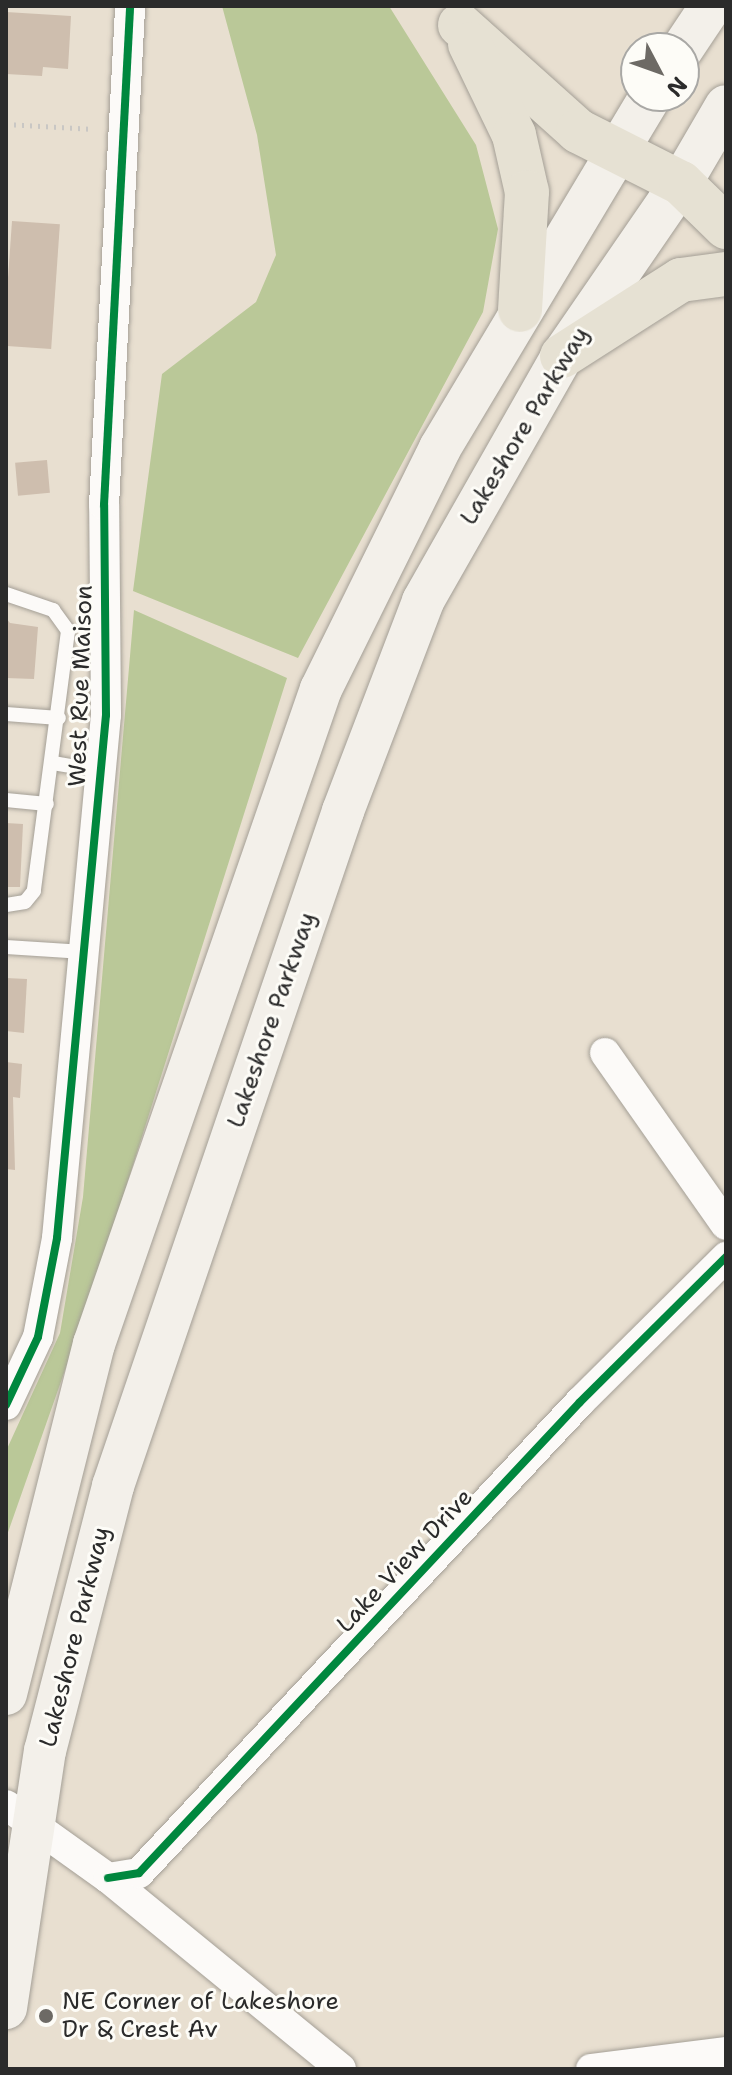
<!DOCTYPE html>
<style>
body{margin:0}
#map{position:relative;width:732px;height:2075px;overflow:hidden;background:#e8dfd0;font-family:"Shantell Sans",sans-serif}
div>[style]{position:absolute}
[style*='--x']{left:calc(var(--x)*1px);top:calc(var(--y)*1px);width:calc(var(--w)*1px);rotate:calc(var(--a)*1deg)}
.forest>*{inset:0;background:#bac898}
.building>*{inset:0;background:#cebeae;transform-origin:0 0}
.path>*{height:5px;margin-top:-2.5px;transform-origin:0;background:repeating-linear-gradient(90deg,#c9c7c4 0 2px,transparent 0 8px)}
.roads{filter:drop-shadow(0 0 2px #a49f96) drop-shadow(0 0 2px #a49f96)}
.service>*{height:14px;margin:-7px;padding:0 7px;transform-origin:7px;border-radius:7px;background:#fcfaf8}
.minor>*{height:30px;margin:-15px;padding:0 15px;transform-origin:15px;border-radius:15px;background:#fcfaf8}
.secondary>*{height:42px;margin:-21px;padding:0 21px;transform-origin:21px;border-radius:21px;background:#f3f0ea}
.motorway>*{height:44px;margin:-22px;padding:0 22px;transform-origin:22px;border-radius:22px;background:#e6e1d3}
.cycleway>*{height:8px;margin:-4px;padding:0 4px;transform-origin:4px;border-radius:4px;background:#00873e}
.dots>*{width:22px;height:22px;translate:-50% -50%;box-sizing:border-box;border:4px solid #fdfcf7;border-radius:50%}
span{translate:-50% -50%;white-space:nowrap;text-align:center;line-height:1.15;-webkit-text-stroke:6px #fdfcf7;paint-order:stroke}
.street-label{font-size:24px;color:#2b2b2b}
.poi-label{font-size:24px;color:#2b2b2b}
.left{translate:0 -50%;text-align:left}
.frame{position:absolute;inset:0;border:8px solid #2b2b2b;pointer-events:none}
.north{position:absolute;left:620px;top:32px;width:80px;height:80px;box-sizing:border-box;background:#fdfcf7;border:2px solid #a9a8a5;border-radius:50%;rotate:131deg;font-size:22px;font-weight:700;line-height:32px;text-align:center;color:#2b2b2b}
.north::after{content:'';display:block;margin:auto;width:28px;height:36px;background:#6d6a65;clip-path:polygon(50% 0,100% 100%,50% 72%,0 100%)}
</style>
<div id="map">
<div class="forest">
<i style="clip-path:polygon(222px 6px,389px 6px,476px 145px,498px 229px,483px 312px,298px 658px,133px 591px,162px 374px,256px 302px,276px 255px,257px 135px)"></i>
<i style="clip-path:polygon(134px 610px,287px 678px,96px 1282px,6px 1538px,6px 1451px,60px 1333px,83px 1197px)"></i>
</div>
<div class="building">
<i style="clip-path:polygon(6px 12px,71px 16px,68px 69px,43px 67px,42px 76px,6px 74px)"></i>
<i style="left:12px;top:221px;width:48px;height:125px;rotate:4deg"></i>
<i style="left:47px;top:460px;width:33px;height:32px;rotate:85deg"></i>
<i style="clip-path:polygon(6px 618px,10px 623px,38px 627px,34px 679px,6px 678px)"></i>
<i style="clip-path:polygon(6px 823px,23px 824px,20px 887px,6px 887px)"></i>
<i style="clip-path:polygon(6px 978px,27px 979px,24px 1033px,6px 1031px)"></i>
<i style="clip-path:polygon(6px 1062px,22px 1064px,20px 1098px,13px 1097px,15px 1170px,6px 1169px)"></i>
</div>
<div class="path">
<i style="--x:6;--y:124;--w:88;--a:3.3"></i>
</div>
<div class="roads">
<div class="service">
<i style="--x:6;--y:594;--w:50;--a:18.8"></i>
<i style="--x:53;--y:610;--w:26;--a:54"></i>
<i style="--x:68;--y:631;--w:262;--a:97.5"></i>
<i style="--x:34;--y:891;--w:14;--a:129"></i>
<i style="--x:25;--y:902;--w:19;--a:171"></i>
<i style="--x:6;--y:714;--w:53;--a:4.3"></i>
<i style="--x:53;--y:763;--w:48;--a:9.7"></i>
<i style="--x:6;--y:800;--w:41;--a:5.6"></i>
<i style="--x:6;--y:947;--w:78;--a:3.7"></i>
</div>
<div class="minor">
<i style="--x:605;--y:1053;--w:210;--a:54.9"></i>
<i style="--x:6;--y:1405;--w:75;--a:-64.8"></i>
<i style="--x:38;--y:1337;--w:101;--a:-79.1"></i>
<i style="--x:57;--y:1238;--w:525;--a:-84.65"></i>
<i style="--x:106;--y:715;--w:210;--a:-90.5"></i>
<i style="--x:104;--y:505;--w:500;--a:-87"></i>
<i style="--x:6;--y:1805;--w:125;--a:35.6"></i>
<i style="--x:108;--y:1878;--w:301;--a:39.3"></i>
<i style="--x:108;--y:1878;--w:31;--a:-9"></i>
<i style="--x:139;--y:1873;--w:645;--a:-46.88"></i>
<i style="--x:580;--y:1402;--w:206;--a:-44.8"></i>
<i style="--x:591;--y:2069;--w:136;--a:-7.2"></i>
</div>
<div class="secondary">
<i style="--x:683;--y:48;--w:50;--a:-56.3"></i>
<i style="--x:6;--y:1694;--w:361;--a:-75.9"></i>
<i style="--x:94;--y:1344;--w:693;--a:-70.89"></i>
<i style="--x:321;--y:689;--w:269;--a:-63.7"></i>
<i style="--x:440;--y:448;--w:410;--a:-59.1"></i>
<i style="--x:6;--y:2008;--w:260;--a:-81.4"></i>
<i style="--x:45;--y:1751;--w:274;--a:-75.6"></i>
<i style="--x:113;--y:1486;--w:713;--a:-71.18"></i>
<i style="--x:343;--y:811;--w:225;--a:-69.1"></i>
<i style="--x:423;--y:601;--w:282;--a:-60.4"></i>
<i style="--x:562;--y:356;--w:210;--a:-55.5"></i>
<i style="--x:681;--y:183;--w:89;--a:-59.7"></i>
</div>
<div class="motorway">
<i style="--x:460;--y:25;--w:159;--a:41.9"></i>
<i style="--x:578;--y:131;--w:115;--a:26.8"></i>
<i style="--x:681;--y:183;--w:63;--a:44.4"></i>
<i style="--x:470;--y:44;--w:101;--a:64.2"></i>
<i style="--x:514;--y:135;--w:58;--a:77.2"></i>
<i style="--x:527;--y:192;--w:118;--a:93.4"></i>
<i style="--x:562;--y:356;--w:141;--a:-32.6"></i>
<i style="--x:681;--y:280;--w:45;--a:-7.6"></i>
</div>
</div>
<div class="cycleway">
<i style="--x:6;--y:1405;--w:75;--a:-64.8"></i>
<i style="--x:38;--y:1337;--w:101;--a:-79.1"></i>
<i style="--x:57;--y:1238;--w:525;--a:-84.65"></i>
<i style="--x:106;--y:715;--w:210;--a:-90.5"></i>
<i style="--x:104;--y:505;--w:500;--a:-87"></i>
<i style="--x:108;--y:1878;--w:31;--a:-9"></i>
<i style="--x:139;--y:1873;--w:645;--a:-46.88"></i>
<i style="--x:580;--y:1402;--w:206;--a:-44.8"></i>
</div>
<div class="dots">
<i style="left:46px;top:2016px;background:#6d6a65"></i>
</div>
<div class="street-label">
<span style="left:525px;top:426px;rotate:-59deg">Lakeshore Parkway</span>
<span style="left:81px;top:686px;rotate:-88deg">West Rue Maison</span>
<span style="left:272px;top:1020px;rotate:-71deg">Lakeshore Parkway</span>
<span style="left:405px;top:1561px;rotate:-47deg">Lake View Drive</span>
<span style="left:75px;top:1637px;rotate:-76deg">Lakeshore Parkway</span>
</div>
<div class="poi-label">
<span class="left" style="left:62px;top:2016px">NE Corner of Lakeshore<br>Dr &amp; Crest Av</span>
</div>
<div class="frame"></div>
<div class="north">N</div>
</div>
